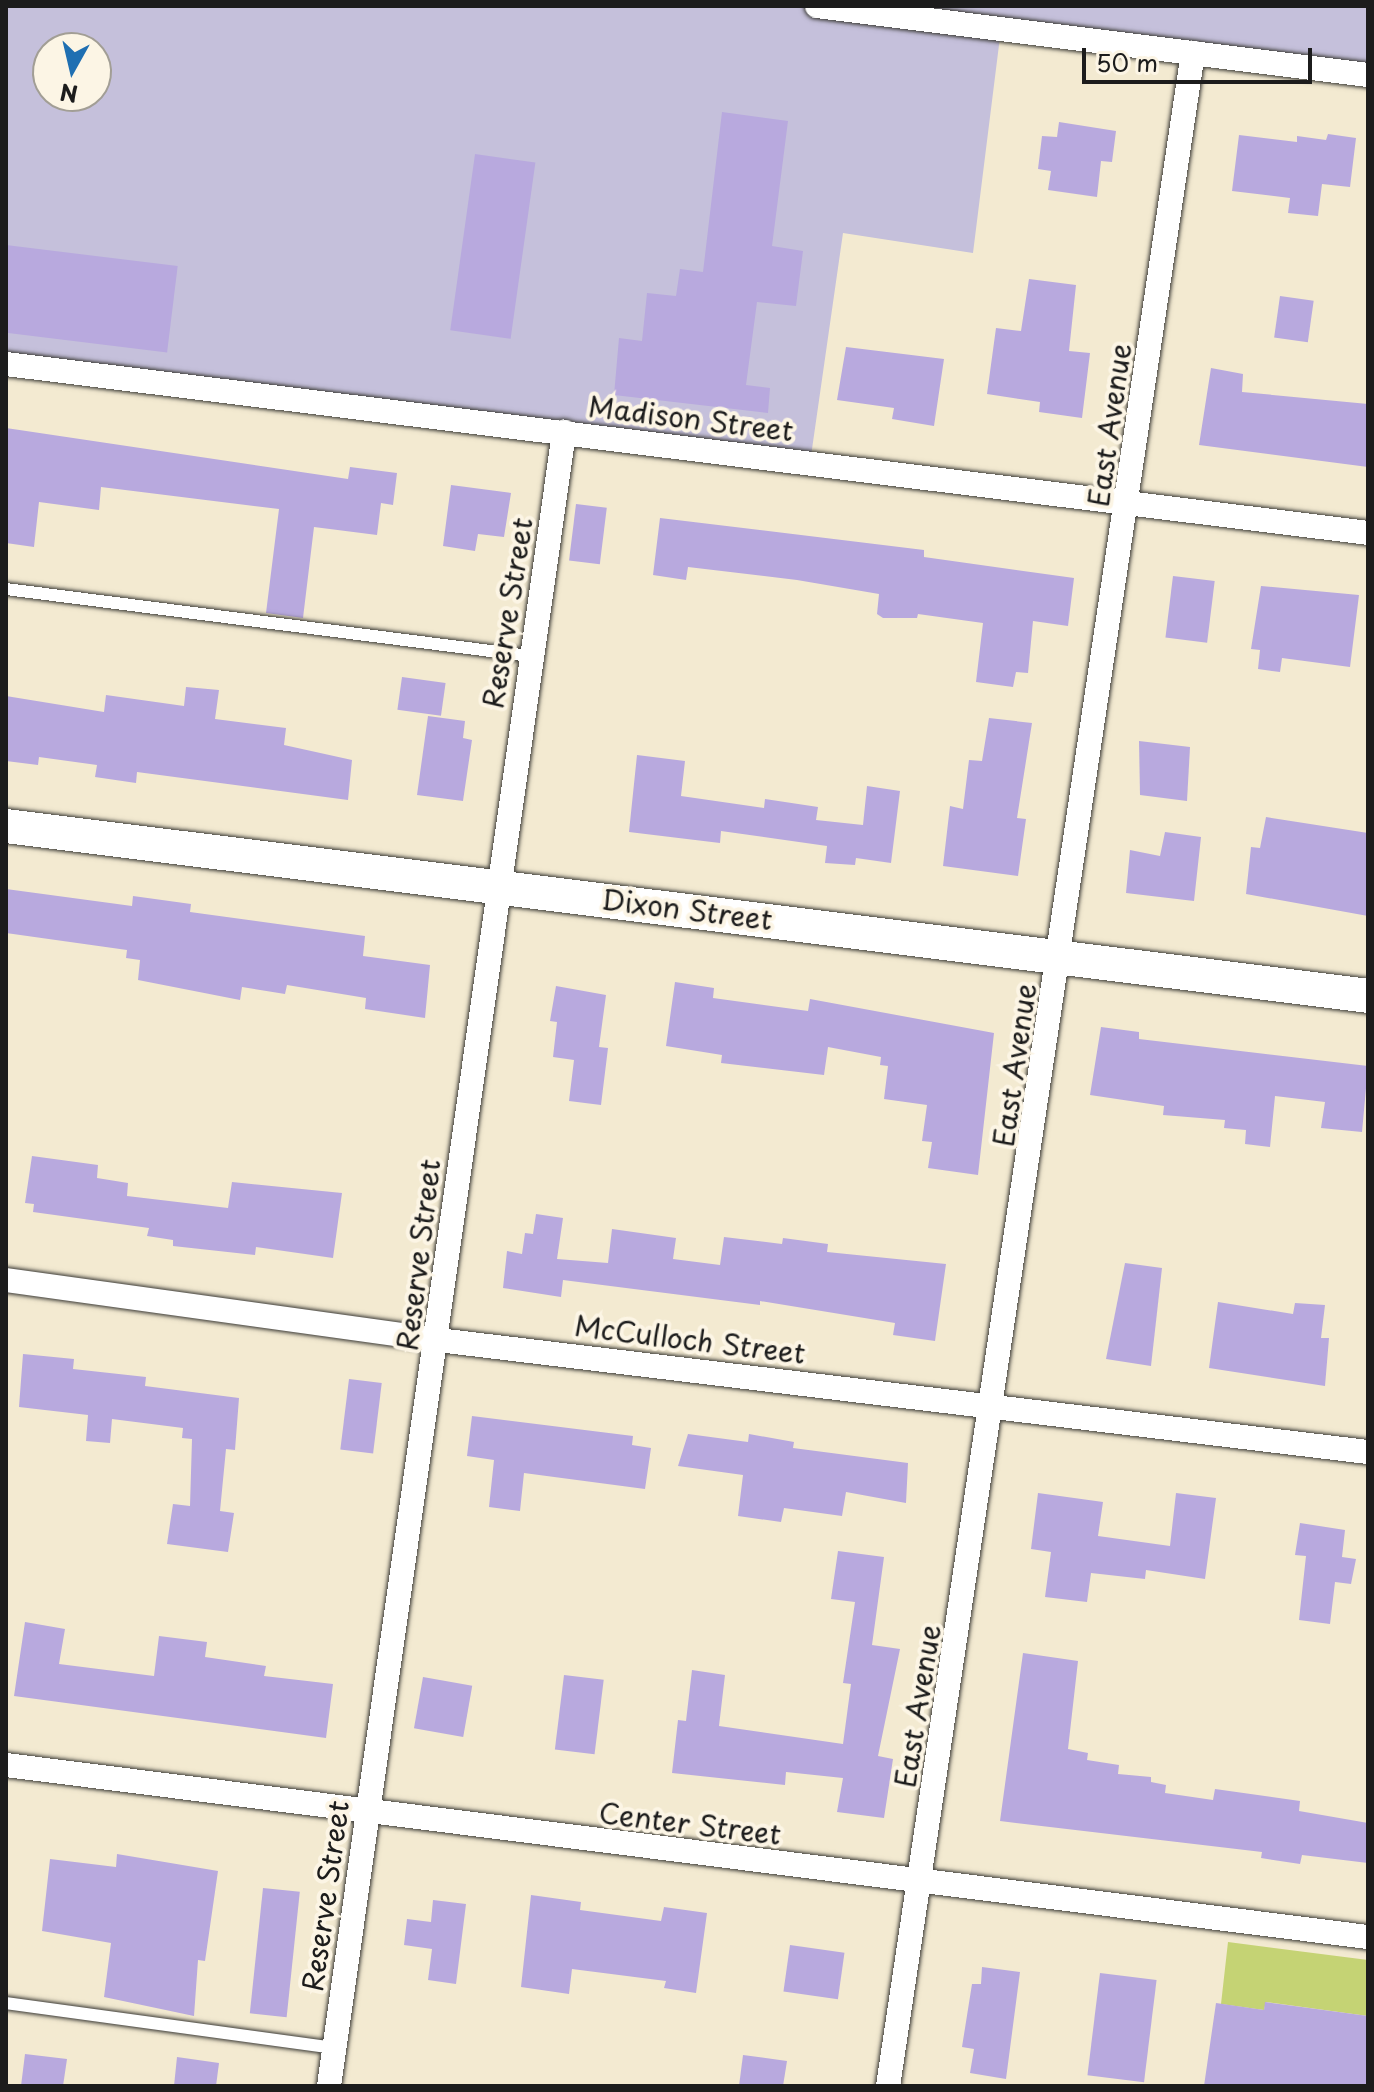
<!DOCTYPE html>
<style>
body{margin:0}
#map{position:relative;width:1374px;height:2092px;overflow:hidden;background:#f3ead1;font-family:"Playpen Sans",sans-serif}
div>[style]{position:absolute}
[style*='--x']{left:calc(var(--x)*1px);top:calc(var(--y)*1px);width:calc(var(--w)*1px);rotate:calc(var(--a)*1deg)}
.industrial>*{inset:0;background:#c5c0db}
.green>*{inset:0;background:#c5d374}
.building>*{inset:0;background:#b8a9de;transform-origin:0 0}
.roads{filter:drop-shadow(0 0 2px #3c3b37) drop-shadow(0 0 2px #3c3b37)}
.lane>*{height:12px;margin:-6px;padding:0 6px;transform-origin:6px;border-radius:6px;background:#fff}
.street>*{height:24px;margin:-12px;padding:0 12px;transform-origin:12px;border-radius:12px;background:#fff}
.secondary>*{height:34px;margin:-17px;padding:0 17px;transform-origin:17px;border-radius:17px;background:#fff}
span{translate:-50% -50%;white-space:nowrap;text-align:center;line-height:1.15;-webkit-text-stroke:8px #fcf5e5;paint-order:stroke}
.street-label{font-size:28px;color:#1c1c1c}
.frame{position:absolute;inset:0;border:8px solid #1c1c1c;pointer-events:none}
.north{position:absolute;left:32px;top:32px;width:80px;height:80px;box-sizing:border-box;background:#fcf5e5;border:2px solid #a29e95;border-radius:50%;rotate:188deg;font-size:22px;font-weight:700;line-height:32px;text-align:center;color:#1c1c1c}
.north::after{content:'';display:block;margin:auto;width:28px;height:36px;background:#1f6fb2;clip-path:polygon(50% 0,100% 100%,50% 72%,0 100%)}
.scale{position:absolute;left:1082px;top:48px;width:230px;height:36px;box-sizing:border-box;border:4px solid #1c1c1c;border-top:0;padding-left:10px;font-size:24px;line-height:28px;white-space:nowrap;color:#1c1c1c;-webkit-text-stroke:6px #fcf5e5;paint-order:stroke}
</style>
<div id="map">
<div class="industrial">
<i style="clip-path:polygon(evenodd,6px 6px,1368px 6px,1368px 75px,1001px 29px,973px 253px,843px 233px,810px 463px,6px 364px,6px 6px,48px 48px,96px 48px,96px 96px,48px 96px,48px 48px)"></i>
</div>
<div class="green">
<i style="clip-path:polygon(1228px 1942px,1368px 1960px,1368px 2016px,1266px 2002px,1264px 2010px,1221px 2004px)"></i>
</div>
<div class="building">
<i style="clip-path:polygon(722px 112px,788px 121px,772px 246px,803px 251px,796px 306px,757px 302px,746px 385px,770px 388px,768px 413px,614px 395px,619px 338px,642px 341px,647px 293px,676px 296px,680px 269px,703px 272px)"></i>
<i style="clip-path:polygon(1059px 122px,1116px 131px,1112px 162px,1101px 161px,1097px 197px,1048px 190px,1051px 171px,1038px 169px,1042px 136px,1057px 137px)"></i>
<i style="clip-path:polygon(1328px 134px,1356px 138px,1350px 187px,1322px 184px,1318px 216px,1288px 213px,1290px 198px,1232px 191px,1239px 135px,1297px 142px,1297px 136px,1326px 140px)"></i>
<i style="left:475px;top:154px;width:61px;height:178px;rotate:8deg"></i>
<i style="left:6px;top:245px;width:173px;height:87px;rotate:7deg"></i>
<i style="clip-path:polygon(1029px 279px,1076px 285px,1069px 351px,1090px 353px,1082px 418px,1039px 412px,1040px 402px,987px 394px,996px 328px,1021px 331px)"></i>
<i style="left:1280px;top:296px;width:34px;height:42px;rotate:8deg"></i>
<i style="clip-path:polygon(846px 347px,944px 359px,934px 426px,892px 419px,894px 408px,837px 400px)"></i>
<i style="clip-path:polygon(1211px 368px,1243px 374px,1242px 392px,1368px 404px,1368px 467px,1199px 445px)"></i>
<i style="clip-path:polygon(6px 428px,348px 479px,350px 467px,397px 473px,393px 505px,381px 503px,377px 535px,314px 527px,303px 618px,266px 613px,279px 509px,101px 487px,99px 510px,39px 502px,34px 547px,6px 543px)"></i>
<i style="clip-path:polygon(451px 485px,511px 493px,504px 537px,478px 534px,475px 551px,443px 546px)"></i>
<i style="left:576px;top:504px;width:31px;height:57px;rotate:7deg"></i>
<i style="clip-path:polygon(660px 518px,924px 550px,924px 557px,1074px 578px,1068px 626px,1033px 621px,1028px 673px,1016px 672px,1013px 687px,976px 682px,983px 623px,918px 614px,917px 618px,883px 618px,877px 614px,879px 594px,797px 580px,688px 567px,686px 580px,653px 575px)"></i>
<i style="left:1173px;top:576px;width:42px;height:62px;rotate:7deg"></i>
<i style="clip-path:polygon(1261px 586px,1359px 595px,1350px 667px,1282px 658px,1280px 672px,1258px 669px,1260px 650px,1251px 649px)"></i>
<i style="left:402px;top:677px;width:44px;height:33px;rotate:8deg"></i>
<i style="clip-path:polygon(186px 687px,219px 690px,215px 719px,286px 728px,284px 745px,352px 760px,348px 800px,137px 772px,136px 783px,95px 777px,97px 765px,39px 757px,38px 765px,6px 761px,6px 696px,104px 712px,106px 695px,184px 706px)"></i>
<i style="clip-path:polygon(428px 716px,465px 721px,463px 738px,472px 740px,463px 801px,417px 795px)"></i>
<i style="clip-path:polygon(989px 718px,1032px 723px,1017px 818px,1026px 819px,1018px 876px,943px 866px,950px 806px,963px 809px,969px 760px,982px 761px)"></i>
<i style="clip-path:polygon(1139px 741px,1190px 747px,1187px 801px,1140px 795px)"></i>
<i style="clip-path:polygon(637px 755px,685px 761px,681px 796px,764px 808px,765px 799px,818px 807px,816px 820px,863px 825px,867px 786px,900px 791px,891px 863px,856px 858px,855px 865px,825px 863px,827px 846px,721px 831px,720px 843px,629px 832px)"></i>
<i style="clip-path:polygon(1266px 817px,1368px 833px,1368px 916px,1246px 894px,1251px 847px,1260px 848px)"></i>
<i style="clip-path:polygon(1165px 832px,1201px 837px,1194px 901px,1126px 893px,1130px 850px,1160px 856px)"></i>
<i style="clip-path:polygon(6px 889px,132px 906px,133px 896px,191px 904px,190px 912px,365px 936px,363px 956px,430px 965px,425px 1018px,365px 1009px,366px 998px,287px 985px,285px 994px,242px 987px,240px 1000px,138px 980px,140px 960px,126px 958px,127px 950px,6px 933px)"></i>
<i style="clip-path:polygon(675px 982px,714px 988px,713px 998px,808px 1011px,810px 999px,994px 1033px,978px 1175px,928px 1168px,932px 1142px,922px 1141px,927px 1105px,884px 1099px,888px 1066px,880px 1065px,881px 1057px,828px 1047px,824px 1075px,721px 1063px,722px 1055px,666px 1046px)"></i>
<i style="clip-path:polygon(556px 986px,606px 995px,599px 1047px,608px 1048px,601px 1105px,569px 1101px,574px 1060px,553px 1057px,557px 1022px,550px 1021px)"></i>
<i style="clip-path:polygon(1101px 1027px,1139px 1032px,1139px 1039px,1368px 1066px,1362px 1132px,1321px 1128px,1325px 1102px,1275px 1096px,1270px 1147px,1245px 1144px,1246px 1130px,1224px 1128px,1225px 1120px,1163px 1115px,1164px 1106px,1090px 1095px)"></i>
<i style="clip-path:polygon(32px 1156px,98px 1165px,97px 1178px,128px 1183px,127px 1196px,228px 1208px,232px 1182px,342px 1193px,333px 1258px,256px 1247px,255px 1255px,173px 1246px,173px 1240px,147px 1236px,149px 1228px,33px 1212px,34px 1204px,25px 1203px)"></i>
<i style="clip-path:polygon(536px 1214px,563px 1218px,557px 1259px,608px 1263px,612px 1229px,676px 1238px,673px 1259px,720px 1265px,724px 1237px,782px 1244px,783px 1238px,828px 1244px,827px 1252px,946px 1264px,935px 1341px,893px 1335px,895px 1323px,760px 1301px,760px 1305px,563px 1280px,561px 1297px,503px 1288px,507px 1251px,522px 1254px,525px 1233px,533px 1234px)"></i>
<i style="clip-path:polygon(1125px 1263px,1162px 1268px,1151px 1366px,1106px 1359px)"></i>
<i style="clip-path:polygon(1218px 1302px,1293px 1314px,1295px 1303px,1325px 1305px,1321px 1338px,1329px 1338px,1325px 1386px,1209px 1368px)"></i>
<i style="clip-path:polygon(23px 1354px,74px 1359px,73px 1369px,146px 1377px,145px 1386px,239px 1398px,235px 1450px,226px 1449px,220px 1511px,234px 1513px,228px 1552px,167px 1544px,173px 1504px,190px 1506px,192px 1439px,182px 1438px,183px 1428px,112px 1419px,110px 1443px,86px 1441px,88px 1415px,19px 1407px)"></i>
<i style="left:349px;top:1379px;width:33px;height:71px;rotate:7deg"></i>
<i style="clip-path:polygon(472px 1416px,633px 1436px,632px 1445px,651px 1448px,645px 1489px,524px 1473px,520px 1511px,489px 1507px,494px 1460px,467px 1456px)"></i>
<i style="clip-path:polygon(688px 1434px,748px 1442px,749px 1434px,794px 1442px,793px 1448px,908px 1463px,906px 1503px,846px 1492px,842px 1516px,784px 1508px,781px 1522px,738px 1516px,743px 1475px,678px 1466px)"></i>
<i style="clip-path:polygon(1038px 1493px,1103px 1502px,1098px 1536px,1170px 1546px,1176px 1493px,1216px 1498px,1205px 1579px,1146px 1570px,1145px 1579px,1091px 1573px,1087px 1602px,1045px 1597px,1051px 1552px,1031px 1549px)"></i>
<i style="clip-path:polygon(1300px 1523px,1345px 1530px,1342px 1557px,1356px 1559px,1351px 1584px,1335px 1582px,1330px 1624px,1299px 1620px,1306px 1556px,1295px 1555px)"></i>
<i style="clip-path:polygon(838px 1551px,884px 1557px,872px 1645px,900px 1649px,878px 1756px,893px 1759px,884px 1818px,837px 1812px,843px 1778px,786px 1772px,785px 1785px,672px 1773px,678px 1720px,686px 1721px,692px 1670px,725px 1675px,719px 1726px,843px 1744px,851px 1684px,843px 1683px,855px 1602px,831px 1599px)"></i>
<i style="clip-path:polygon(25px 1622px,65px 1629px,59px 1664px,154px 1676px,159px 1636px,207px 1642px,205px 1657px,266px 1666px,264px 1676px,333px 1684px,326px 1738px,14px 1696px)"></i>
<i style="clip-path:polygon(1023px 1653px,1078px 1661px,1068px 1749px,1088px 1753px,1087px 1760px,1119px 1765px,1118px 1774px,1151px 1777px,1151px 1782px,1166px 1785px,1165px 1793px,1213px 1800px,1215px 1789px,1300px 1801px,1299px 1811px,1368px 1823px,1368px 1863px,1302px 1855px,1300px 1864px,1261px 1858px,1262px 1852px,1000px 1821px)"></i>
<i style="left:564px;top:1675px;width:40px;height:75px;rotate:7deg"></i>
<i style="left:423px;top:1677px;width:50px;height:52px;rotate:10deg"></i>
<i style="clip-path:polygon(117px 1854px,218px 1871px,205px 1961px,198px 1960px,194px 2016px,104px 1997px,111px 1943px,42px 1931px,50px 1859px,116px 1867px)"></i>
<i style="left:263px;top:1888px;width:37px;height:126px;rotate:6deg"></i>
<i style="clip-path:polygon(531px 1895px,581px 1902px,580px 1910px,661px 1921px,664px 1907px,707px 1913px,696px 1993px,664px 1988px,666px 1981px,572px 1969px,569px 1994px,521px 1987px)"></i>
<i style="clip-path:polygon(433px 1900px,466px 1904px,456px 1984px,428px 1980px,432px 1949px,404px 1945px,407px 1919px,431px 1922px)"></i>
<i style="left:790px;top:1945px;width:55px;height:47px;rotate:8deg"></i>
<i style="clip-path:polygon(982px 1967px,1020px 1972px,1006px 2079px,970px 2073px,974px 2049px,962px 2047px,972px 1984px,981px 1984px)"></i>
<i style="left:1100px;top:1973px;width:57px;height:103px;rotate:7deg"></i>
<i style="clip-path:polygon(1265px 2002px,1368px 2016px,1368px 2086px,1204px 2086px,1216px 2003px,1264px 2010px)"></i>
<i style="clip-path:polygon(25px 2054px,67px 2059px,63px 2086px,21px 2086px)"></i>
<i style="clip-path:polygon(743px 2055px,787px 2061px,783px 2086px,739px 2086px)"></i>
<i style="clip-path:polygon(177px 2057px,219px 2063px,216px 2086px,174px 2086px)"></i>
</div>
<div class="roads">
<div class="lane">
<i style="--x:6;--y:589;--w:528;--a:7.29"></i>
<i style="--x:6;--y:2003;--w:331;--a:7.8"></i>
</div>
<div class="street">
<i style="--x:817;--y:6;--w:555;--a:7.14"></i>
<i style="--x:6;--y:364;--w:1372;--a:7.07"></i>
<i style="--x:6;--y:1280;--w:436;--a:7.9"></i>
<i style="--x:438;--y:1340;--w:937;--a:6.87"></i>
<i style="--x:6;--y:1765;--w:1373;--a:7.2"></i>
<i style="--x:329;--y:2086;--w:1671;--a:-81.91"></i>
<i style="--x:888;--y:2086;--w:2056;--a:-81.47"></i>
</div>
<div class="secondary">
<i style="--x:6;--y:826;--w:1373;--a:7.11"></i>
</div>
</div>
<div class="street-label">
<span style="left:691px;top:418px;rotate:7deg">Madison Street</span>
<span style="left:1109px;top:425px;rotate:-82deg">East Avenue</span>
<span style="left:507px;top:613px;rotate:-81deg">Reserve Street</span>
<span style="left:687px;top:909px;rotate:7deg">Dixon Street</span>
<span style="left:1014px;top:1065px;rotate:-82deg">East Avenue</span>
<span style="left:418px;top:1255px;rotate:-83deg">Reserve Street</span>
<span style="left:690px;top:1339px;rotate:7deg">McCulloch Street</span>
<span style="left:917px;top:1706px;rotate:-81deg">East Avenue</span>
<span style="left:690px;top:1823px;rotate:7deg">Center Street</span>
<span style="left:325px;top:1896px;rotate:-82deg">Reserve Street</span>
</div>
<div class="frame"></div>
<div class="north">N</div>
<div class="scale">50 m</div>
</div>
